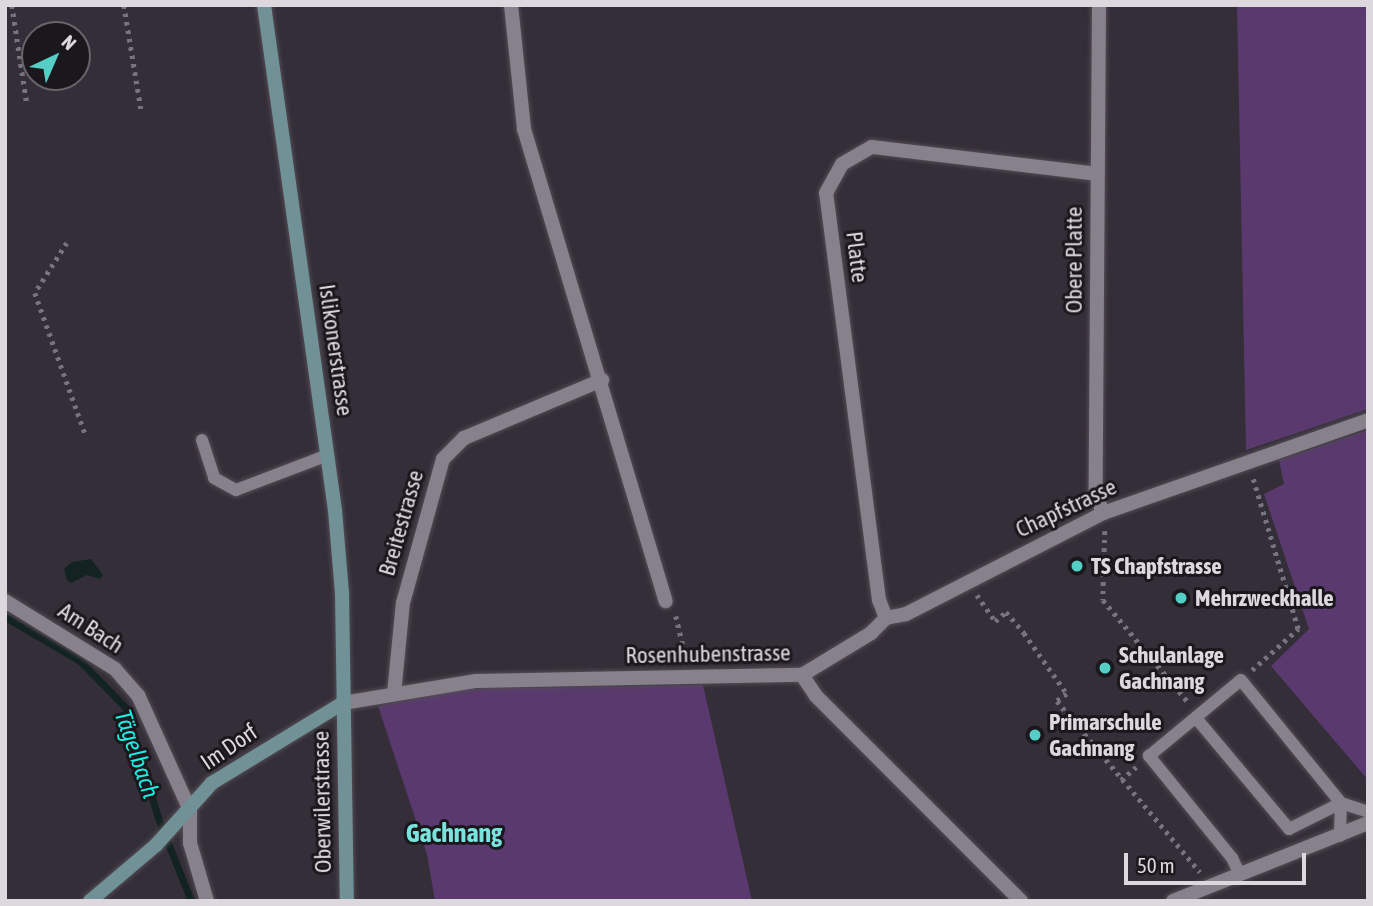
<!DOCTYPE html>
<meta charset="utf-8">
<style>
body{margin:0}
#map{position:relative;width:1373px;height:906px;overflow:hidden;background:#342e38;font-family:"Asap Condensed",sans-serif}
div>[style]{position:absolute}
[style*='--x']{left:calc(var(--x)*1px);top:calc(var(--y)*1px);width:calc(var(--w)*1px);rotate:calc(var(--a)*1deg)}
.green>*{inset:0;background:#5a3a6e}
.water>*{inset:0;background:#122322}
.stream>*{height:7px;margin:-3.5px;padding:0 3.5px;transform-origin:3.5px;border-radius:3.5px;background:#122322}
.path>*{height:4.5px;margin-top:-2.25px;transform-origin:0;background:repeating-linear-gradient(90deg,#78737c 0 3.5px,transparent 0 8.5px)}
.roads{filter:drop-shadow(0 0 2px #524c54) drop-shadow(0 0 2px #524c54)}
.lane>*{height:12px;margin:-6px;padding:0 6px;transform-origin:6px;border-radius:6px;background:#87818c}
.street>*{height:14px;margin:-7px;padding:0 7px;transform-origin:7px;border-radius:7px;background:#87818c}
.secondary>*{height:14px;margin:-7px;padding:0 7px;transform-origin:7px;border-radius:7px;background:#709196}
.dots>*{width:19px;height:19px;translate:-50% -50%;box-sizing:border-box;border:4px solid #1a181c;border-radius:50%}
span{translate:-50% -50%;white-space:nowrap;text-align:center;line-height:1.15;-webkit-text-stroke:6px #1a181c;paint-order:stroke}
.street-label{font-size:23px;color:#dcd8de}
.poi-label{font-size:23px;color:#dcd8de;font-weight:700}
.left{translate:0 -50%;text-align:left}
.water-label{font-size:24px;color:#19efe5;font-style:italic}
.quarter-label{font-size:26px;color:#79e4dc;font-weight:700}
.frame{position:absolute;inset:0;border:7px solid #dcd8de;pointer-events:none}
.north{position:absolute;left:21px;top:21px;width:70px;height:70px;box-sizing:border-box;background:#1a181c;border:2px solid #68656a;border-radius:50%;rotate:44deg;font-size:19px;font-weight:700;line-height:28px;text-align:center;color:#dcd8de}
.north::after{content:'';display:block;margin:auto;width:24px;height:32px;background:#55cec5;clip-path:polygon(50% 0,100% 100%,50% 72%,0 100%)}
.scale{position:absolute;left:1124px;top:853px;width:182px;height:32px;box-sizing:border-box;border:4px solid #dcd8de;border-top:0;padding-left:9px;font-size:21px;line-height:24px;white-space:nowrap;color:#dcd8de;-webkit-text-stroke:5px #1a181c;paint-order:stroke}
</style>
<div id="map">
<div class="green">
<i style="clip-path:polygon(1237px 5px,1365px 5px,1368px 18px,1368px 409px,1246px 450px)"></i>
<i style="clip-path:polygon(1368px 430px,1368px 780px,1271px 666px,1309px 629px,1264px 494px,1284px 484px,1279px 460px)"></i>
<i style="clip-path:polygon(703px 685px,752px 901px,435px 901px,427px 854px,378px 706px,461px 689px)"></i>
</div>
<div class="water">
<i style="clip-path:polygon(91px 559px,103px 575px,100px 579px,87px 575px,71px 583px,67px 580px,64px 569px,72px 562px)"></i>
</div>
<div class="stream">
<i style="--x:5;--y:617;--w:87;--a:30.4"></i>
<i style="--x:80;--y:661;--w:64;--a:45.6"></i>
<i style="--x:125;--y:707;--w:116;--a:73.4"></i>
<i style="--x:158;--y:818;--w:89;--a:68.3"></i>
</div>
<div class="path">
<i style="--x:12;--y:5;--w:100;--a:81.4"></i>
<i style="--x:124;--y:5;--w:105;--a:80.7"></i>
<i style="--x:67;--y:243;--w:59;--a:122.6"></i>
<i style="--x:35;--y:293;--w:152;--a:70.4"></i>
<i style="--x:1105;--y:531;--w:69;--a:91.7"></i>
<i style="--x:1103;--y:600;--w:133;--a:50.2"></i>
<i style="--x:977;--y:595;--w:32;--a:55"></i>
<i style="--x:995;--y:621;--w:14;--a:-39"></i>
<i style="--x:1006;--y:612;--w:28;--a:49"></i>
<i style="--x:1024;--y:633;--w:75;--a:54.8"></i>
<i style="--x:1067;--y:694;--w:12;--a:145"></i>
<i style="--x:1057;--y:701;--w:223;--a:50.1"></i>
<i style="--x:676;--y:616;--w:43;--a:76.6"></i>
<i style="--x:1252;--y:670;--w:62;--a:-41.7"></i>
<i style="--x:1298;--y:629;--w:157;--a:-106.7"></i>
<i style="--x:1121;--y:780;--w:20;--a:-41"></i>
</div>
<div class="roads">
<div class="lane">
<i style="--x:202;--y:440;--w:40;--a:72"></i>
<i style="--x:214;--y:478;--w:25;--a:29"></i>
<i style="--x:236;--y:490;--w:98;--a:-20.8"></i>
<i style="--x:1196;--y:718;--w:145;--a:50"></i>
<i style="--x:1289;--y:829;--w:58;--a:-26.6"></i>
<i style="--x:1341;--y:803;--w:33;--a:92"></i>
<i style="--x:1240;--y:875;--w:19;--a:-115"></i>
<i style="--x:1232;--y:858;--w:132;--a:-129.1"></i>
<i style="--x:1149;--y:756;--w:119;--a:-39.6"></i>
<i style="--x:1241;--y:680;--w:159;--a:50.9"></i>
<i style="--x:1341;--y:803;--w:28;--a:18"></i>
</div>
<div class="street">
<i style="--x:511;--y:5;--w:125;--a:84"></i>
<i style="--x:524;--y:129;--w:493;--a:73.3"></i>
<i style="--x:1099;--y:5;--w:489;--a:90.4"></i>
<i style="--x:1096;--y:494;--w:20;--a:70"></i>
<i style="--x:5;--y:601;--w:129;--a:31.7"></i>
<i style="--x:115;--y:669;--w:35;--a:49"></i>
<i style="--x:138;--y:695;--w:126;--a:65.7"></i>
<i style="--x:190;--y:810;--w:33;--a:90"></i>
<i style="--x:190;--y:843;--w:60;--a:73.7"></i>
<i style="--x:886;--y:618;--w:19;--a:-111"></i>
<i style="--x:879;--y:600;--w:410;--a:-97.4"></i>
<i style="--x:826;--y:193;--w:33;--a:-61"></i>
<i style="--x:842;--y:164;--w:34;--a:-30"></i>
<i style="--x:872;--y:147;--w:227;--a:6.8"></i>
<i style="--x:802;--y:675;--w:81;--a:-31.3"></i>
<i style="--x:871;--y:633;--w:21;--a:-45"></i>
<i style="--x:886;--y:618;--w:20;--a:-11"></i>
<i style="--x:906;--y:614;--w:221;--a:-27.1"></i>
<i style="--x:1103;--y:513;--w:281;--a:-19.3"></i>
<i style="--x:802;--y:675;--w:25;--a:56"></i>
<i style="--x:816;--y:696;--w:290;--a:45"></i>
<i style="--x:394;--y:694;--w:91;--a:-84.4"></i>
<i style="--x:403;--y:603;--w:149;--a:-74.5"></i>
<i style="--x:443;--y:459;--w:30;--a:-45"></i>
<i style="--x:464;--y:438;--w:150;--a:-22.8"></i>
<i style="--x:343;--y:703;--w:135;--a:-9.4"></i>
<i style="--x:476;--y:681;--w:326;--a:-1.1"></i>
<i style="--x:1173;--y:901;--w:210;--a:-21.8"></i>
</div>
<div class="secondary">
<i style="--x:264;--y:5;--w:510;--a:82"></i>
<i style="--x:335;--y:510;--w:83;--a:85.2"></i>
<i style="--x:342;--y:593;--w:308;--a:89.1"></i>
<i style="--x:90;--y:901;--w:87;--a:-40.3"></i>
<i style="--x:156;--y:845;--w:84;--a:-47.9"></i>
<i style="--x:212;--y:783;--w:153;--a:-31.4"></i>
</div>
</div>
<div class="dots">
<i style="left:1077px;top:566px;background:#55cec5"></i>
<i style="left:1181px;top:598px;background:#55cec5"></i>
<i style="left:1105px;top:668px;background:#55cec5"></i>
<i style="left:1035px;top:735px;background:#55cec5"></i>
</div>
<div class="street-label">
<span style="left:857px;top:257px;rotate:83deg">Platte</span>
<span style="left:1074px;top:260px;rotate:-90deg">Obere Platte</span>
<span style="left:336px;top:350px;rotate:82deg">Islikonerstrasse</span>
<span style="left:1066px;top:508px;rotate:-25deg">Chapfstrasse</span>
<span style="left:401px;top:523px;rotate:-74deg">Breitestrasse</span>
<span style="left:91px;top:628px;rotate:33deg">Am Bach</span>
<span style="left:708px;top:654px;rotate:-1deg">Rosenhubenstrasse</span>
<span style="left:229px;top:747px;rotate:-34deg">Im Dorf</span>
<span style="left:322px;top:802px;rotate:-91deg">Oberwilerstrasse</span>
</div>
<div class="poi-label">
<span class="left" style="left:1091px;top:566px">TS Chapfstrasse</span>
<span class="left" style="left:1195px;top:598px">Mehrzweckhalle</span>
<span class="left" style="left:1119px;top:668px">Schulanlage<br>Gachnang</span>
<span class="left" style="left:1049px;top:735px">Primarschule<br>Gachnang</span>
</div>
<div class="water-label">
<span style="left:137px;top:754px;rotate:71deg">Tägelbach</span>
</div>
<div class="quarter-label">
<span style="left:454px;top:834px">Gachnang</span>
</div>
<div class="frame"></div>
<div class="north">N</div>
<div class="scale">50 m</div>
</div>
